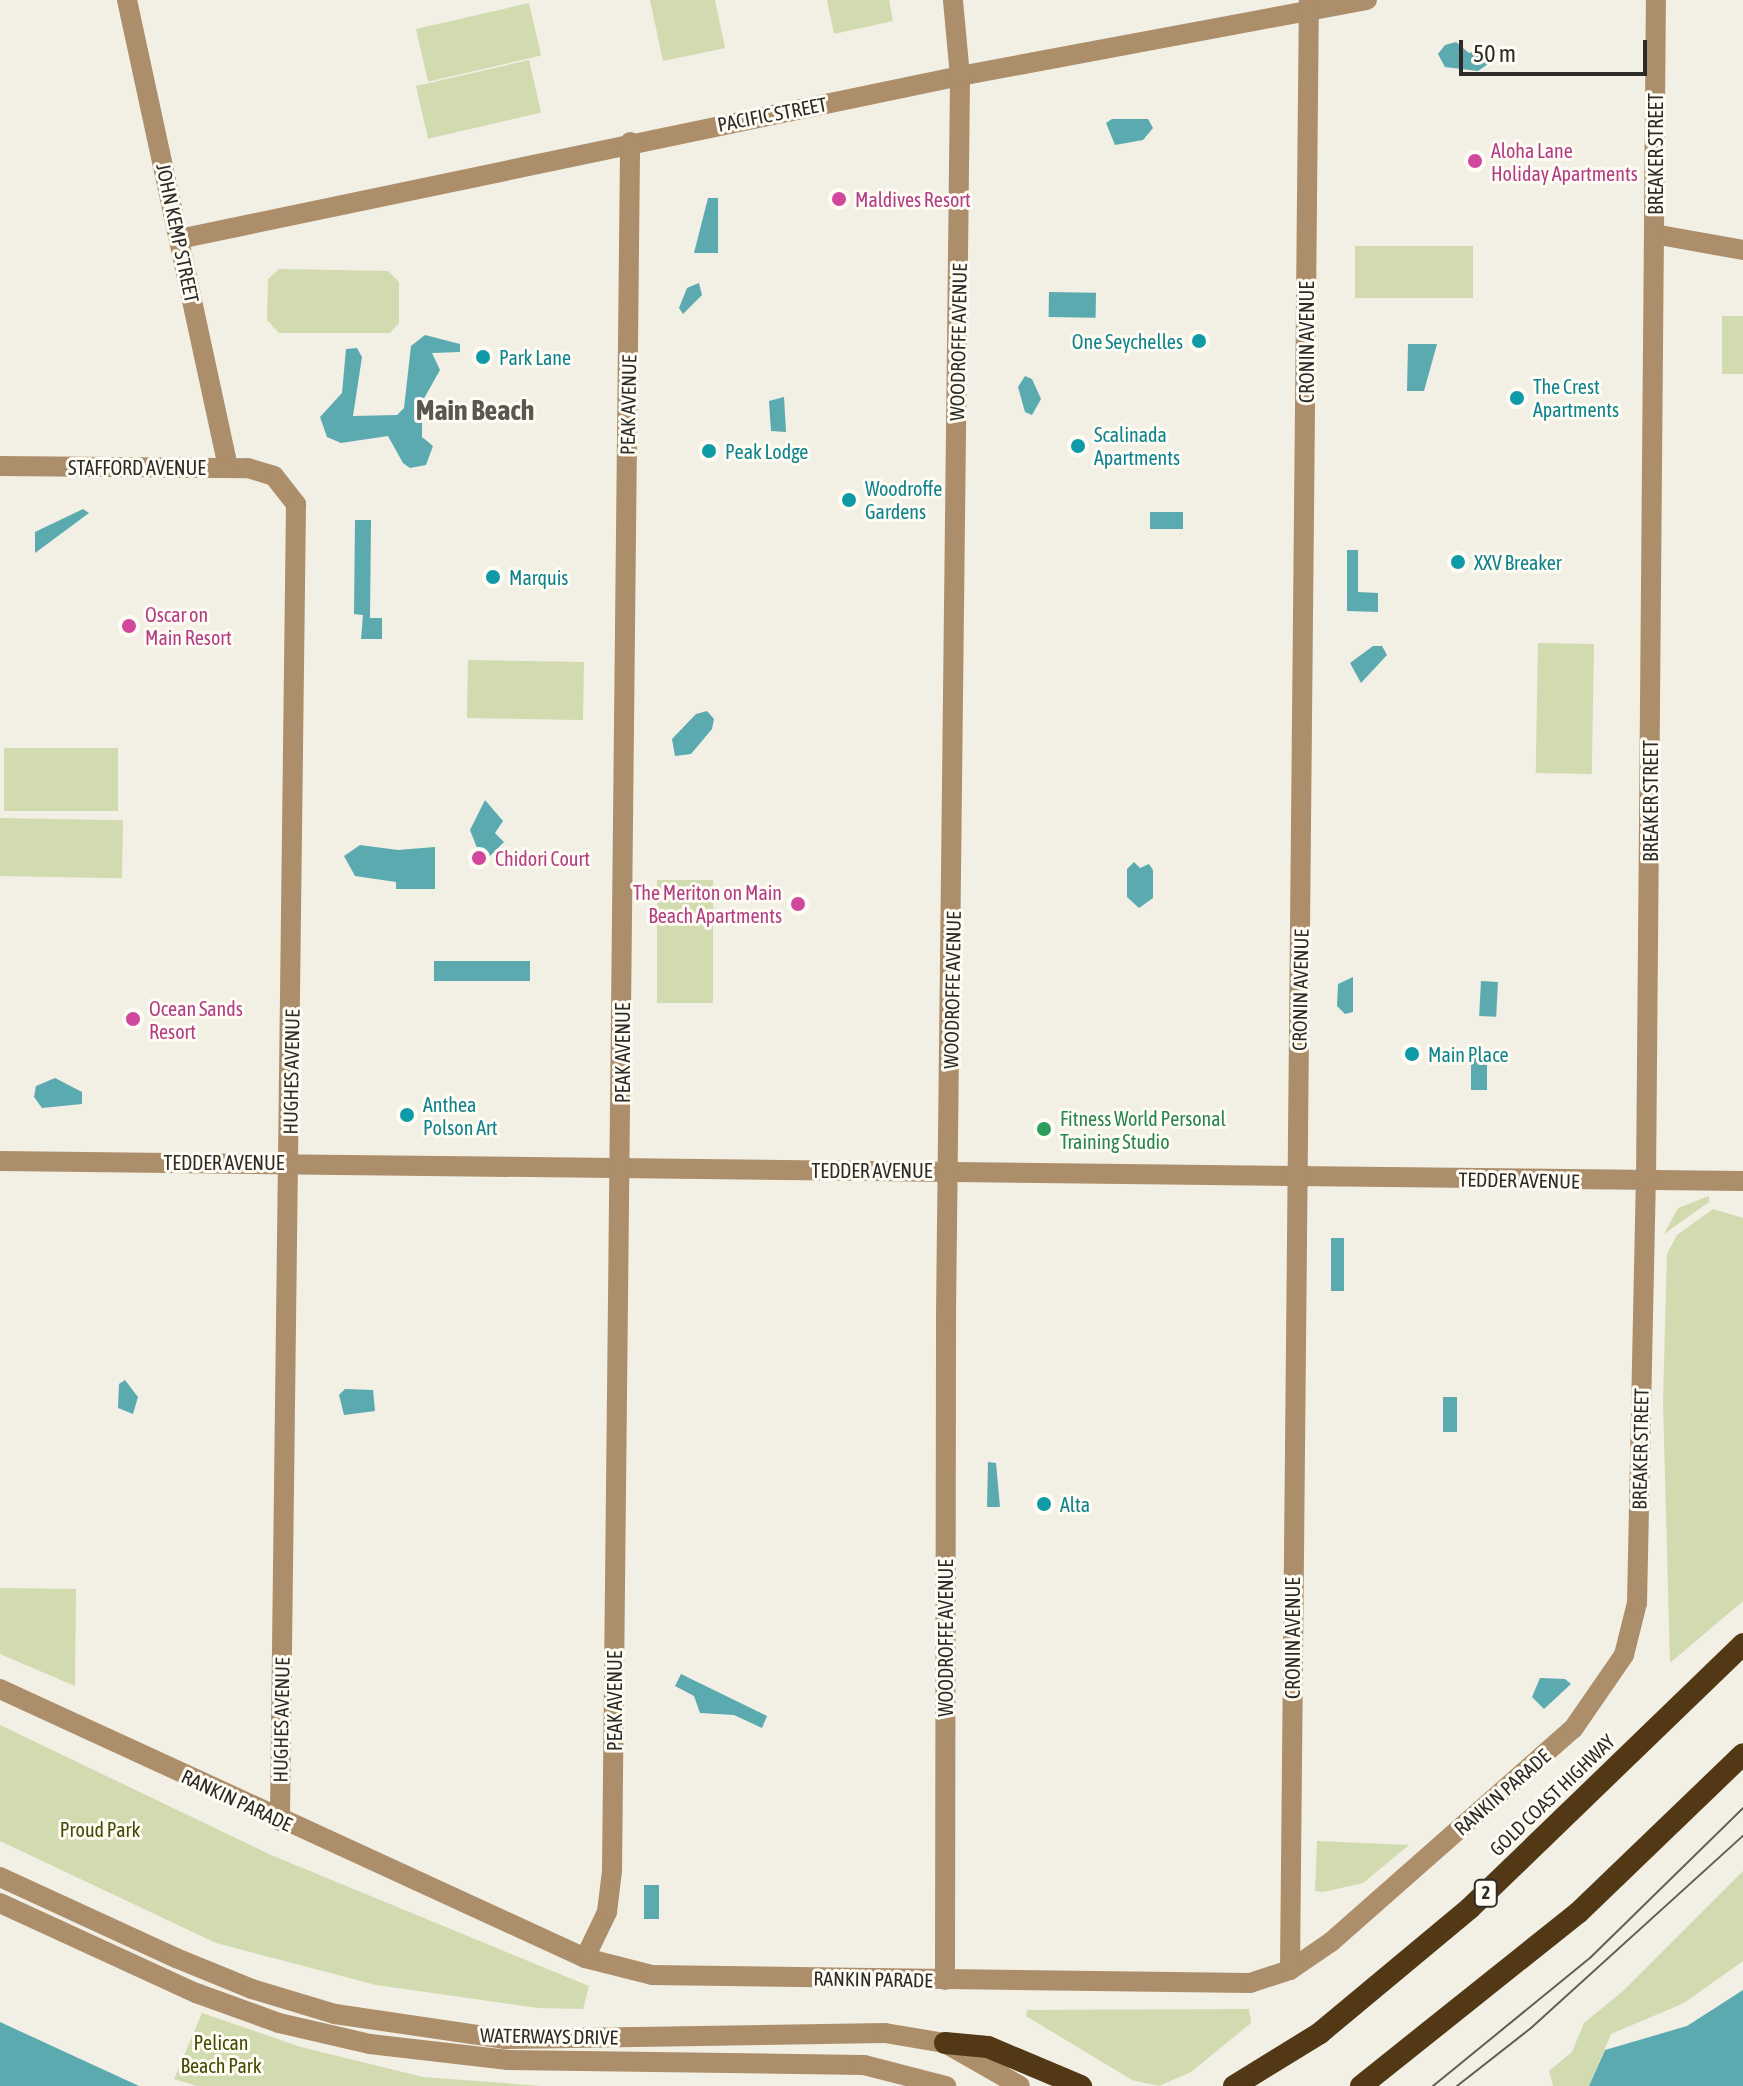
<!DOCTYPE html>
<style>
body{margin:0}
#map{position:relative;width:1743px;height:2086px;overflow:hidden;background:#f2efe5;font-family:"Asap Condensed",sans-serif}
div>[style]{position:absolute}
[style*='--x']{left:calc(var(--x)*1px);top:calc(var(--y)*1px);width:calc(var(--w)*1px);rotate:calc(var(--a)*1deg)}
.green>*{inset:0;background:#d2dab0;transform-origin:0 0}
.water>*{inset:0;background:#5baab0;transform-origin:0 0}
.minor>*{height:20px;margin:-10px;padding:0 10px;transform-origin:10px;border-radius:10px;background:#ac8e6a}
.tertiary>*{height:20px;margin:-10px;padding:0 10px;transform-origin:10px;border-radius:10px;background:#ac8e6a}
.trunk>*{height:22px;margin:-11px;padding:0 11px;transform-origin:11px;border-radius:11px;background:#523814}
.tram>*{height:2px;margin:-1px;padding:0 1px;transform-origin:1px;border-radius:1px;background:#605e59}
.dots>*{width:22px;height:22px;translate:-50% -50%;box-sizing:border-box;border:4px solid #fffcf4;border-radius:50%}
span{translate:-50% -50%;white-space:nowrap;text-align:center;line-height:1.15;-webkit-text-stroke:6px #fffcf4;paint-order:stroke}
.shield-label span{padding:2px 6px;background:#fffcf4;border:2px solid;border-radius:6px;-webkit-text-stroke-width:0}
.shield-label{font-size:18px;color:#2d2b28;font-weight:700}
.street-label{font-size:20px;color:#2d2b28}
.hotel-label{font-size:20px;color:#b23c85}
.left{translate:0 -50%;text-align:left}
.right{translate:-100% -50%;text-align:right}
.culture-label{font-size:20px;color:#0d838f}
.leisure-label{font-size:20px;color:#27864d}
.park-label{font-size:20px;color:#434b05}
.district-label{font-size:28px;color:#5a574f;font-weight:700}
.scale{position:absolute;left:1459px;top:40px;width:188px;height:36px;box-sizing:border-box;border:4px solid #2d2b28;border-top:0;padding-left:10px;font-size:24px;line-height:28px;white-space:nowrap;color:#2d2b28;-webkit-text-stroke:6px #fffcf4;paint-order:stroke}
</style>
<div id="map">
<div class="green">
<i style="clip-path:polygon(650px 0,715px 0,725px 48px,663px 61px)"></i>
<i style="clip-path:polygon(827px 0,889px 0,893px 21px,834px 34px)"></i>
<i style="left:529px;top:3px;width:54px;height:116px;rotate:77deg"></i>
<i style="left:529px;top:60px;width:54px;height:116px;rotate:77deg"></i>
<i style="left:1355px;top:246px;width:118px;height:52px"></i>
<i style="clip-path:polygon(279px 269px,388px 271px,399px 282px,399px 323px,390px 333px,279px 333px,267px 320px,268px 279px)"></i>
<i style="left:1722px;top:316px;width:21px;height:58px"></i>
<i style="left:1538px;top:643px;width:56px;height:130px;rotate:1deg"></i>
<i style="left:468px;top:660px;width:116px;height:58px;rotate:1deg"></i>
<i style="left:4px;top:748px;width:114px;height:63px"></i>
<i style="left:0;top:818px;width:123px;height:58px;rotate:1deg"></i>
<i style="left:657px;top:880px;width:56px;height:123px"></i>
<i style="clip-path:polygon(1709px 1196px,1709px 1202px,1664px 1234px,1678px 1208px)"></i>
<i style="clip-path:polygon(1713px 1209px,1743px 1218px,1743px 1601px,1670px 1663px,1663px 1401px,1667px 1254px,1677px 1235px)"></i>
<i style="clip-path:polygon(0 1588px,76px 1589px,75px 1686px,0 1654px)"></i>
<i style="clip-path:polygon(0 1725px,271px 1855px,589px 1986px,583px 2009px,538px 2008px,376px 1985px,216px 1943px,0 1841px)"></i>
<i style="clip-path:polygon(1317px 1841px,1409px 1845px,1363px 1883px,1323px 1892px,1315px 1891px)"></i>
<i style="clip-path:polygon(1743px 1871px,1743px 1961px,1684px 2003px,1611px 2034px,1589px 2086px,1553px 2086px,1549px 2071px,1572px 2052px,1584px 2023px,1623px 1991px)"></i>
<i style="clip-path:polygon(1249px 2009px,1251px 2023px,1191px 2072px,1159px 2086px,1132px 2080px,1026px 2016px,1027px 2010px)"></i>
<i style="clip-path:polygon(202px 2013px,301px 2047px,423px 2077px,542px 2086px,197px 2086px,174px 2079px)"></i>
</div>
<div class="water">
<i style="clip-path:polygon(1456px 42px,1469px 53px,1488px 48px,1495px 59px,1478px 71px,1445px 67px,1438px 54px,1445px 45px)"></i>
<i style="clip-path:polygon(1112px 119px,1148px 119px,1153px 128px,1143px 140px,1115px 145px,1106px 123px)"></i>
<i style="clip-path:polygon(708px 198px,718px 198px,718px 253px,694px 253px)"></i>
<i style="clip-path:polygon(699px 283px,702px 295px,683px 314px,679px 308px,687px 288px)"></i>
<i style="left:1049px;top:292px;width:47px;height:25px;rotate:1deg"></i>
<i style="clip-path:polygon(425px 335px,460px 344px,460px 352px,432px 353px,440px 370px,422px 402px,422px 437px,433px 446px,426px 465px,410px 468px,403px 463px,388px 436px,341px 443px,327px 437px,320px 417px,342px 393px,346px 349px,357px 348px,362px 357px,353px 416px,397px 415px,404px 408px,411px 346px)"></i>
<i style="clip-path:polygon(1408px 344px,1437px 344px,1424px 391px,1407px 391px)"></i>
<i style="clip-path:polygon(1025px 376px,1032px 379px,1041px 399px,1032px 415px,1025px 412px,1018px 387px)"></i>
<i style="clip-path:polygon(784px 397px,786px 432px,771px 431px,769px 401px)"></i>
<i style="clip-path:polygon(83px 509px,89px 513px,35px 553px,35px 532px)"></i>
<i style="left:1150px;top:512px;width:33px;height:17px"></i>
<i style="clip-path:polygon(355px 520px,371px 520px,370px 618px,382px 618px,382px 639px,361px 639px,363px 615px,354px 614px)"></i>
<i style="clip-path:polygon(1347px 550px,1358px 550px,1358px 592px,1378px 593px,1378px 612px,1347px 611px)"></i>
<i style="clip-path:polygon(1373px 646px,1382px 646px,1387px 655px,1361px 683px,1350px 663px)"></i>
<i style="clip-path:polygon(707px 711px,714px 719px,712px 729px,691px 754px,675px 756px,672px 739px,696px 714px)"></i>
<i style="clip-path:polygon(485px 800px,503px 821px,495px 833px,504px 842px,483px 863px,470px 830px)"></i>
<i style="clip-path:polygon(360px 845px,398px 850px,435px 847px,435px 889px,396px 889px,396px 882px,355px 876px,344px 856px)"></i>
<i style="clip-path:polygon(1134px 862px,1140px 868px,1149px 864px,1153px 870px,1153px 898px,1139px 908px,1127px 897px,1127px 869px)"></i>
<i style="left:434px;top:961px;width:96px;height:20px"></i>
<i style="clip-path:polygon(1353px 977px,1353px 1012px,1345px 1014px,1337px 1006px,1338px 984px)"></i>
<i style="left:1481px;top:981px;width:17px;height:35px;rotate:3deg"></i>
<i style="left:1471px;top:1057px;width:16px;height:33px"></i>
<i style="clip-path:polygon(55px 1078px,82px 1092px,82px 1104px,42px 1108px,34px 1097px,36px 1086px)"></i>
<i style="left:1331px;top:1238px;width:13px;height:53px"></i>
<i style="clip-path:polygon(125px 1380px,138px 1397px,133px 1414px,118px 1408px,119px 1384px)"></i>
<i style="clip-path:polygon(345px 1389px,373px 1390px,375px 1411px,344px 1415px,339px 1395px)"></i>
<i style="left:1443px;top:1397px;width:14px;height:35px"></i>
<i style="clip-path:polygon(988px 1462px,996px 1463px,1000px 1507px,987px 1507px)"></i>
<i style="clip-path:polygon(681px 1674px,767px 1716px,762px 1728px,734px 1715px,700px 1713px,694px 1696px,675px 1686px)"></i>
<i style="clip-path:polygon(1540px 1678px,1565px 1679px,1571px 1684px,1544px 1709px,1532px 1697px)"></i>
<i style="left:644px;top:1885px;width:15px;height:34px"></i>
<i style="clip-path:polygon(1743px 1990px,1743px 2086px,1589px 2086px,1605px 2050px,1687px 2026px)"></i>
<i style="clip-path:polygon(0 2022px,139px 2086px,0 2086px)"></i>
</div>
<div class="minor">
<i style="--x:127;--y:0;--w:478;--a:77.8"></i>
<i style="--x:1654;--y:234;--w:90;--a:10.2"></i>
<i style="--x:179;--y:239;--w:798;--a:-11.79"></i>
<i style="--x:960;--y:76;--w:414;--a:-10.6"></i>
<i style="--x:0;--y:466;--w:248;--a:0.5"></i>
<i style="--x:248;--y:468;--w:27;--a:17"></i>
<i style="--x:274;--y:476;--w:36;--a:52"></i>
<i style="--x:296;--y:504;--w:1317;--a:90.7"></i>
<i style="--x:0;--y:1161;--w:1743;--a:0.66"></i>
<i style="--x:0;--y:1689;--w:644;--a:24.69"></i>
<i style="--x:585;--y:1958;--w:69;--a:14.2"></i>
<i style="--x:652;--y:1975;--w:598;--a:0.77"></i>
<i style="--x:1250;--y:1983;--w:42;--a:-18"></i>
<i style="--x:1290;--y:1970;--w:50;--a:-34.3"></i>
<i style="--x:1331;--y:1942;--w:322;--a:-41.4"></i>
<i style="--x:1573;--y:1729;--w:90;--a:-55.4"></i>
<i style="--x:1624;--y:1655;--w:54;--a:-76"></i>
<i style="--x:1637;--y:1603;--w:421;--a:-88.8"></i>
<i style="--x:1646;--y:1182;--w:1182;--a:-89.52"></i>
<i style="--x:585;--y:1958;--w:51;--a:-64.4"></i>
<i style="--x:607;--y:1912;--w:41;--a:-83"></i>
<i style="--x:612;--y:1871;--w:1729;--a:-89.4"></i>
<i style="--x:1290;--y:1970;--w:1970;--a:-89.45"></i>
<i style="--x:945;--y:1980;--w:667;--a:-89.91"></i>
<i style="--x:946;--y:1313;--w:1237;--a:-89.35"></i>
<i style="--x:960;--y:76;--w:76;--a:-95.3"></i>
</div>
<div class="tertiary">
<i style="--x:0;--y:1877;--w:194;--a:24.7"></i>
<i style="--x:176;--y:1958;--w:82;--a:22.2"></i>
<i style="--x:252;--y:1989;--w:87;--a:16.8"></i>
<i style="--x:335;--y:2014;--w:171;--a:8.4"></i>
<i style="--x:504;--y:2039;--w:381;--a:-0.9"></i>
<i style="--x:885;--y:2033;--w:61;--a:9.5"></i>
<i style="--x:945;--y:2043;--w:86;--a:29.8"></i>
<i style="--x:0;--y:1903;--w:216;--a:24.7"></i>
<i style="--x:196;--y:1993;--w:88;--a:19.9"></i>
<i style="--x:279;--y:2023;--w:93;--a:13"></i>
<i style="--x:370;--y:2044;--w:139;--a:6.6"></i>
<i style="--x:508;--y:2060;--w:356;--a:0.8"></i>
<i style="--x:864;--y:2065;--w:85;--a:14.4"></i>
</div>
<div class="trunk">
<i style="--x:945;--y:2043;--w:43;--a:5.3"></i>
<i style="--x:988;--y:2047;--w:101;--a:22.8"></i>
<i style="--x:1234;--y:2086;--w:101;--a:-31.6"></i>
<i style="--x:1320;--y:2033;--w:195;--a:-39.8"></i>
<i style="--x:1470;--y:1908;--w:380;--a:-44"></i>
<i style="--x:1361;--y:2086;--w:278;--a:-38.6"></i>
<i style="--x:1578;--y:1913;--w:229;--a:-43.9"></i>
</div>
<div class="tram">
<i style="--x:1433;--y:2086;--w:204;--a:-39.2"></i>
<i style="--x:1591;--y:1957;--w:213;--a:-44.4"></i>
<i style="--x:1457;--y:2086;--w:94;--a:-38.1"></i>
<i style="--x:1531;--y:2028;--w:286;--a:-42.2"></i>
</div>
<div class="dots">
<i style="left:1475px;top:161px;background:#d1479c"></i>
<i style="left:839px;top:199px;background:#d1479c"></i>
<i style="left:1199px;top:341px;background:#0f9aa8"></i>
<i style="left:483px;top:357px;background:#0f9aa8"></i>
<i style="left:1517px;top:398px;background:#0f9aa8"></i>
<i style="left:1078px;top:446px;background:#0f9aa8"></i>
<i style="left:709px;top:451px;background:#0f9aa8"></i>
<i style="left:849px;top:500px;background:#0f9aa8"></i>
<i style="left:1458px;top:562px;background:#0f9aa8"></i>
<i style="left:493px;top:577px;background:#0f9aa8"></i>
<i style="left:129px;top:626px;background:#d1479c"></i>
<i style="left:479px;top:858px;background:#d1479c"></i>
<i style="left:798px;top:904px;background:#d1479c"></i>
<i style="left:133px;top:1019px;background:#d1479c"></i>
<i style="left:1412px;top:1054px;background:#0f9aa8"></i>
<i style="left:407px;top:1115px;background:#0f9aa8"></i>
<i style="left:1044px;top:1129px;background:#2e9e5b"></i>
<i style="left:1044px;top:1504px;background:#0f9aa8"></i>
</div>
<div class="shield-label">
<span style="left:1486px;top:1893px">2</span>
</div>
<div class="street-label">
<span style="left:772px;top:114px;rotate:-11deg">PACIFIC STREET</span>
<span style="left:1655px;top:154px;rotate:-90deg">BREAKER STREET</span>
<span style="left:178px;top:233px;rotate:78deg">JOHN KEMP STREET</span>
<span style="left:958px;top:342px;rotate:-89deg">WOODROFFE AVENUE</span>
<span style="left:1306px;top:342px;rotate:-90deg">CRONIN AVENUE</span>
<span style="left:628px;top:405px;rotate:-89deg">PEAK AVENUE</span>
<span style="left:137px;top:467px">STAFFORD AVENUE</span>
<span style="left:1650px;top:801px;rotate:-90deg">BREAKER STREET</span>
<span style="left:952px;top:990px;rotate:-89deg">WOODROFFE AVENUE</span>
<span style="left:1300px;top:990px;rotate:-89deg">CRONIN AVENUE</span>
<span style="left:622px;top:1053px;rotate:-90deg">PEAK AVENUE</span>
<span style="left:291px;top:1072px;rotate:-89deg">HUGHES AVENUE</span>
<span style="left:224px;top:1162px">TEDDER AVENUE</span>
<span style="left:872px;top:1170px">TEDDER AVENUE</span>
<span style="left:1519px;top:1180px;rotate:1deg">TEDDER AVENUE</span>
<span style="left:1640px;top:1449px;rotate:-89deg">BREAKER STREET</span>
<span style="left:945px;top:1638px;rotate:-90deg">WOODROFFE AVENUE</span>
<span style="left:1292px;top:1638px;rotate:-90deg">CRONIN AVENUE</span>
<span style="left:614px;top:1701px;rotate:-90deg">PEAK AVENUE</span>
<span style="left:281px;top:1720px;rotate:-89deg">HUGHES AVENUE</span>
<span style="left:1502px;top:1792px;rotate:-41deg">RANKIN PARADE</span>
<span style="left:1552px;top:1795px;rotate:-44deg">GOLD COAST HIGHWAY</span>
<span style="left:237px;top:1800px;rotate:25deg">RANKIN PARADE</span>
<span style="left:873px;top:1979px;rotate:1deg">RANKIN PARADE</span>
<span style="left:549px;top:2036px;rotate:1deg">WATERWAYS DRIVE</span>
</div>
<div class="hotel-label">
<span class="left" style="left:1491px;top:162px">Aloha Lane<br>Holiday Apartments</span>
<span class="left" style="left:855px;top:199px">Maldives Resort</span>
<span class="left" style="left:145px;top:626px">Oscar on<br>Main Resort</span>
<span class="left" style="left:495px;top:858px">Chidori Court</span>
<span class="right" style="left:782px;top:904px">The Meriton on Main<br>Beach Apartments</span>
<span class="left" style="left:149px;top:1020px">Ocean Sands<br>Resort</span>
</div>
<div class="culture-label">
<span class="right" style="left:1183px;top:341px">One Seychelles</span>
<span class="left" style="left:499px;top:357px">Park Lane</span>
<span class="left" style="left:1533px;top:398px">The Crest<br>Apartments</span>
<span class="left" style="left:1094px;top:446px">Scalinada<br>Apartments</span>
<span class="left" style="left:725px;top:451px">Peak Lodge</span>
<span class="left" style="left:865px;top:500px">Woodroffe<br>Gardens</span>
<span class="left" style="left:1474px;top:562px">XXV Breaker</span>
<span class="left" style="left:509px;top:577px">Marquis</span>
<span class="left" style="left:1428px;top:1054px">Main Place</span>
<span class="left" style="left:423px;top:1116px">Anthea<br>Polson Art</span>
<span class="left" style="left:1060px;top:1504px">Alta</span>
</div>
<div class="leisure-label">
<span class="left" style="left:1060px;top:1130px">Fitness World Personal<br>Training Studio</span>
</div>
<div class="park-label">
<span style="left:100px;top:1829px">Proud Park</span>
<span style="left:221px;top:2054px">Pelican<br>Beach Park</span>
</div>
<div class="district-label">
<span style="left:475px;top:410px">Main Beach</span>
</div>
<div class="scale">50 m</div>
</div>
